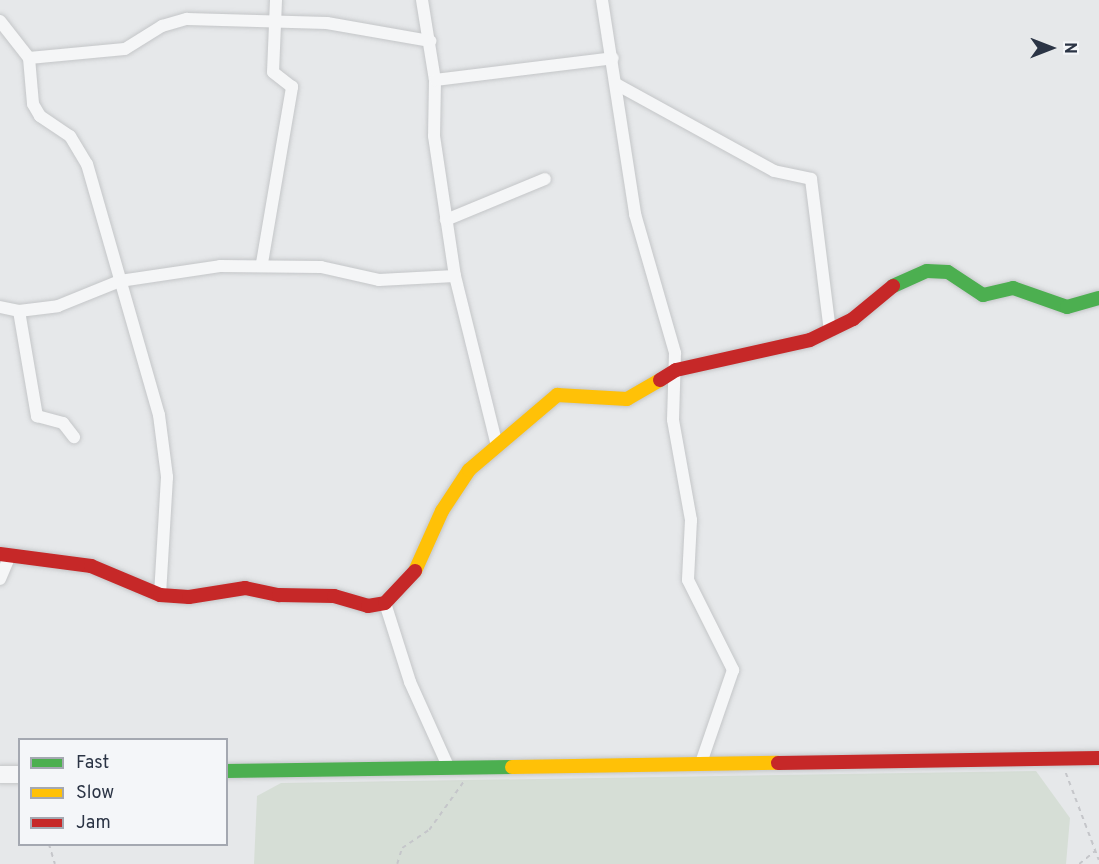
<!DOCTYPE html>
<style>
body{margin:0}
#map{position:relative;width:1099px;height:864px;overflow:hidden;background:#e6e8ea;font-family:Overpass,sans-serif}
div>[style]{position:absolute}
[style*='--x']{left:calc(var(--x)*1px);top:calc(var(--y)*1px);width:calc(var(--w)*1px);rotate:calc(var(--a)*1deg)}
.green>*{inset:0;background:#d6ded6}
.path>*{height:1.5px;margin-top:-0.75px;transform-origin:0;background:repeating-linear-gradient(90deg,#c5c6ca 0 4.5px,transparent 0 9px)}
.roads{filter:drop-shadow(0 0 2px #c4c6c8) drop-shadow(0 0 2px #c4c6c8)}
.lane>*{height:6px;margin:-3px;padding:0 3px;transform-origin:3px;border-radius:3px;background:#f5f6f7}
.street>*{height:12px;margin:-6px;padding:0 6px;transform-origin:6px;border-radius:6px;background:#f5f6f7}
.fast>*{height:14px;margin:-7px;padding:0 7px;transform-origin:7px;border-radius:7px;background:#4caf50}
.slow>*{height:14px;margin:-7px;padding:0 7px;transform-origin:7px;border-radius:7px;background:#ffc107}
.jam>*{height:14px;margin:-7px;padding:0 7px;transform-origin:7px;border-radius:7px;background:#c62828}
span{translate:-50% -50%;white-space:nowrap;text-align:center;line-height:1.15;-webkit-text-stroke:5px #f4f6f9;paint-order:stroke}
.legend{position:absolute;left:18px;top:738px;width:210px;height:108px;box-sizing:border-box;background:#f4f6f9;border:2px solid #a4a8b1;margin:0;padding:8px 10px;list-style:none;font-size:18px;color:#2b3445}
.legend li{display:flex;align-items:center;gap:12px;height:30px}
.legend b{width:30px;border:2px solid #a4a8b1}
.north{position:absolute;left:1021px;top:18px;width:60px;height:60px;-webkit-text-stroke:4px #f4f6f9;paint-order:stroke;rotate:90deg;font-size:16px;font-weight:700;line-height:24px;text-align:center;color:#2b3445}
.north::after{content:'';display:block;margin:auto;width:21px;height:27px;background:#2b3445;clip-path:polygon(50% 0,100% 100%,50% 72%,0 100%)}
</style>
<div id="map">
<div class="green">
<i style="clip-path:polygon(1036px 771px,1070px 818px,1066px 864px,254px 864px,257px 796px,281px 783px)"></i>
</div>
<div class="path">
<i style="--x:1066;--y:773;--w:93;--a:69.2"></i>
<i style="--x:49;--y:844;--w:21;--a:73"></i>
<i style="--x:397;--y:864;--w:17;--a:-73"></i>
<i style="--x:402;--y:848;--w:32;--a:-34"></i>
<i style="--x:429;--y:830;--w:60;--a:-54.5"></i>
<i style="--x:1079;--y:864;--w:21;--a:-39"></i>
</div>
<div class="roads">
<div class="lane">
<i style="--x:0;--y:780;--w:20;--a:0"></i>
</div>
<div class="street">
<i style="--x:422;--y:0;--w:81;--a:80.8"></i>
<i style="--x:435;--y:80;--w:56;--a:91"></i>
<i style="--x:434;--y:136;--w:142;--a:81.5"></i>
<i style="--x:455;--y:276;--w:175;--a:76.1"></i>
<i style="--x:602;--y:0;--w:217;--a:81.2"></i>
<i style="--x:635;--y:214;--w:145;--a:73.9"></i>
<i style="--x:675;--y:353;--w:67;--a:91.7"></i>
<i style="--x:673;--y:420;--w:102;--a:79.8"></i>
<i style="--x:691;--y:520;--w:60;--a:92.9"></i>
<i style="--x:688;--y:580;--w:101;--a:63.4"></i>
<i style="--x:733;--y:670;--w:98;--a:109"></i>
<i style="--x:0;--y:21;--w:47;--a:51.9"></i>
<i style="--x:29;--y:58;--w:46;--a:85"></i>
<i style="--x:33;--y:104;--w:14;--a:60"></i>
<i style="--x:40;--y:116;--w:36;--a:34"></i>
<i style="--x:70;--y:136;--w:33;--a:59"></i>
<i style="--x:87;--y:164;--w:261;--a:74"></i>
<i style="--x:159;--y:415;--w:63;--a:82.6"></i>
<i style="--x:167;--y:477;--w:118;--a:93.4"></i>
<i style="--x:29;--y:58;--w:96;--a:-5.4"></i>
<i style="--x:125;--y:49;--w:44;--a:-31.9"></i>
<i style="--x:162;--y:26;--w:26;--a:-16"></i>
<i style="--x:187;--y:19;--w:140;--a:1.6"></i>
<i style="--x:327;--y:23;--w:105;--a:9.9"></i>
<i style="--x:435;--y:80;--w:179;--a:-7"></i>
<i style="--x:616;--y:84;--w:180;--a:28.8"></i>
<i style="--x:774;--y:171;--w:38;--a:12"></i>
<i style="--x:811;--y:179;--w:153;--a:82.9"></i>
<i style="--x:446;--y:220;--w:107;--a:-22.5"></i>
<i style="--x:262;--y:263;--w:179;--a:-80.3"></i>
<i style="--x:292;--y:87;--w:24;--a:-142"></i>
<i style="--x:273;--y:72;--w:72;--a:-87.6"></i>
<i style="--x:0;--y:307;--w:19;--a:12"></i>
<i style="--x:19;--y:311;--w:39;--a:-7"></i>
<i style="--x:58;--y:306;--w:67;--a:-22"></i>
<i style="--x:120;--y:281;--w:101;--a:-8.5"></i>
<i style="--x:220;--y:266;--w:101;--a:0.6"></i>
<i style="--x:321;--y:267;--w:59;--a:12.6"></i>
<i style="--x:379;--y:280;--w:76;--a:-3"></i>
<i style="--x:19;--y:311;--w:107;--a:80.3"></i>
<i style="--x:37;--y:416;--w:27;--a:15"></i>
<i style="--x:63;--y:423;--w:18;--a:52"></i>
<i style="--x:0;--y:579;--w:25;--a:-67"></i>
<i style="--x:385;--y:603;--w:83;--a:72.4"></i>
<i style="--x:410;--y:682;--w:92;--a:65.7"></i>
<i style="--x:0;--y:772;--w:20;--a:0"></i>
</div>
<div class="fast">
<i style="--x:893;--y:286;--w:37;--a:-24"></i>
<i style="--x:927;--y:271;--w:21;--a:3"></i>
<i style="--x:948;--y:272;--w:42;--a:33.3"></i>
<i style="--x:983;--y:295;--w:31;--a:-13"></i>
<i style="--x:1013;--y:288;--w:57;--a:19.4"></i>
<i style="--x:1067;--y:307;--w:33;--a:-16"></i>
<i style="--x:226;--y:771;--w:286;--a:-0.8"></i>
</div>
<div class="slow">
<i style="--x:415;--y:571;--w:66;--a:-65.8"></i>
<i style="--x:442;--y:511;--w:49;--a:-56.6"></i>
<i style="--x:469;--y:470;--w:116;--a:-40.4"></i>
<i style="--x:557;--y:395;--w:70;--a:3.3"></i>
<i style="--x:627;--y:399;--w:38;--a:-30"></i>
<i style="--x:512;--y:767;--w:266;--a:-0.9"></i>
</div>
<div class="jam">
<i style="--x:660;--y:380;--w:19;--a:-32"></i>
<i style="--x:676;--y:370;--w:137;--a:-12.6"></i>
<i style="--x:810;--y:340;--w:48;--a:-26"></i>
<i style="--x:853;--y:319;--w:52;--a:-39.5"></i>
<i style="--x:0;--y:554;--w:92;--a:7.5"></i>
<i style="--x:91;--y:566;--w:75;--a:22.8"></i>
<i style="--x:160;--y:595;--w:29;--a:4"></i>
<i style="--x:189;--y:597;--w:57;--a:-9.1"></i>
<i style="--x:245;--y:588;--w:35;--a:12"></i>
<i style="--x:279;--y:595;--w:55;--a:1"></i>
<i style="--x:334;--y:596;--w:35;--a:16"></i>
<i style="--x:368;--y:606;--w:17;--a:-10"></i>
<i style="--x:385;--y:603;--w:44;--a:-46.8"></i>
<i style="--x:778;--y:763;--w:321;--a:-0.9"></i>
</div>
</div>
<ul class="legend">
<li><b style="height:8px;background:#4caf50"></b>Fast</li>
<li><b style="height:8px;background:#ffc107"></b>Slow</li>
<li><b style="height:8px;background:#c62828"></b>Jam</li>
</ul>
<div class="north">N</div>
</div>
